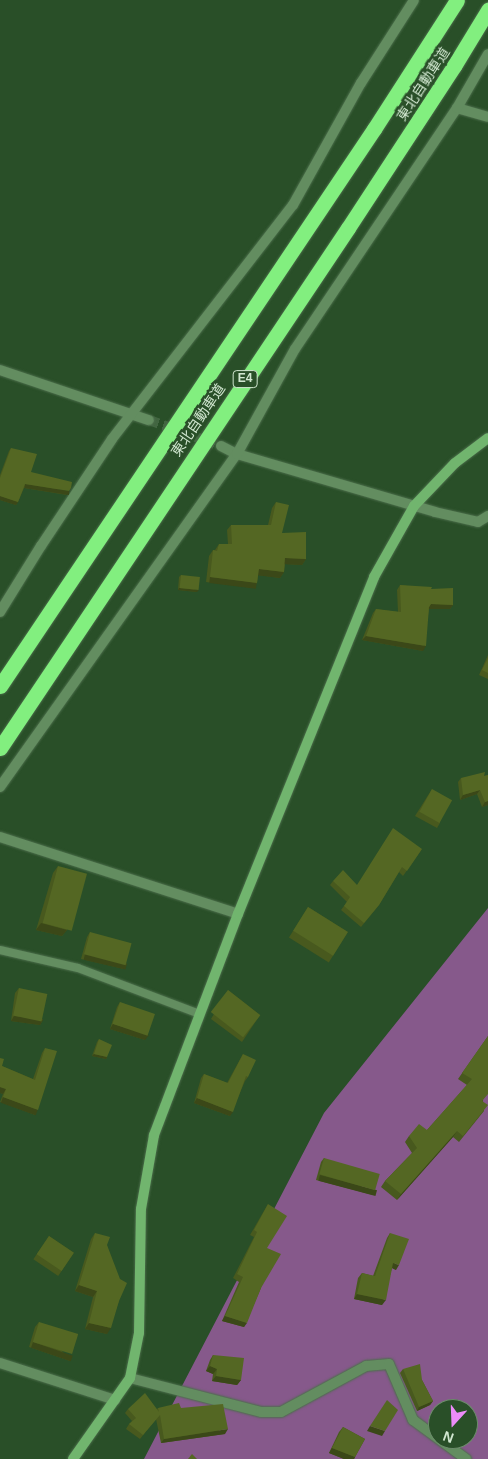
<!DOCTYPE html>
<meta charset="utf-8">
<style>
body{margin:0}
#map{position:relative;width:488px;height:1459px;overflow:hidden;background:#294f28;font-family:Helvetica,"Noto Sans JP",sans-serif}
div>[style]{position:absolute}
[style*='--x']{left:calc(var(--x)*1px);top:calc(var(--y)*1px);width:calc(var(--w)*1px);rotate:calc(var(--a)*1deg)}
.green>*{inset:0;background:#86598b}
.street-tunnel>*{height:10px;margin-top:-5px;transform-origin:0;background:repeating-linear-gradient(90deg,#426641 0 10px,transparent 0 15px)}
.roads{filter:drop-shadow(0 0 1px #4b6d4a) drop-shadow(0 0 1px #4b6d4a)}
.lane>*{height:8px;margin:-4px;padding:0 4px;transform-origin:4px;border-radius:4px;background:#638d60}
.street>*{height:10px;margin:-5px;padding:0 5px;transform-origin:5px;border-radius:5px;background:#638d60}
.secondary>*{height:10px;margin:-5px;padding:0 5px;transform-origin:5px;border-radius:5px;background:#71b56e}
.highway>*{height:15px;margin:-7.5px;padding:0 7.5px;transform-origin:7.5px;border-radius:7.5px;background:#82ef7f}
.wall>*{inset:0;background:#48591e;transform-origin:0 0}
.shaded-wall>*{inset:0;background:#3b4818;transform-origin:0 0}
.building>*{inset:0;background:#546723;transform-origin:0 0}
span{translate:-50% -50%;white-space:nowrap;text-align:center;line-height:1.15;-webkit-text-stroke:5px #294f28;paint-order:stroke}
.shield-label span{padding:1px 4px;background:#294f28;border:1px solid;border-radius:4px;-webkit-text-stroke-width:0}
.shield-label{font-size:12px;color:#d1e7d0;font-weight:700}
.street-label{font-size:14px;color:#d1e7d0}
.north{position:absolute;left:428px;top:1399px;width:50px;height:50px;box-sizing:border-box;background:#294f28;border:1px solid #6c8c6b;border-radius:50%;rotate:200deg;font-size:14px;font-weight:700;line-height:20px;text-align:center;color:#d1e7d0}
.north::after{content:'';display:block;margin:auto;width:18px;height:22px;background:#ed8cf9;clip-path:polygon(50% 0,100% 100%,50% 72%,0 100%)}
</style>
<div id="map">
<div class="green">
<i style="clip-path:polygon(evenodd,488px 908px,488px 1459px,144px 1459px,324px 1113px,488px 908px,438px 1409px,468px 1409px,468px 1439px,438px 1439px,438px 1409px)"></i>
</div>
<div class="street-tunnel">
<i style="--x:149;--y:420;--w:77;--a:19.9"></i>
</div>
<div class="roads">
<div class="lane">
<i style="--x:0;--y:950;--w:80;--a:13"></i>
<i style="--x:78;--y:968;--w:130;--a:20.7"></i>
</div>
<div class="street">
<i style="--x:457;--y:108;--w:32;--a:16"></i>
<i style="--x:0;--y:370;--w:157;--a:18.6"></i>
<i style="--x:221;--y:446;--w:18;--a:27"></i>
<i style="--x:237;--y:454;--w:206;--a:16.3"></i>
<i style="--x:435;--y:512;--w:44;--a:13.1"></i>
<i style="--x:478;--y:522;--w:12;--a:-31"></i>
<i style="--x:0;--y:612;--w:78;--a:-58.2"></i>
<i style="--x:41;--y:546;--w:128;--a:-56.4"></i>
<i style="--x:112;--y:439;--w:296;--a:-52.3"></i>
<i style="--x:293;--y:205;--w:140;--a:-60.9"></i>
<i style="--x:361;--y:83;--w:98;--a:-57.4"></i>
<i style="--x:0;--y:787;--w:409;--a:-54.6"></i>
<i style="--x:237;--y:454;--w:120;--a:-61.1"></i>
<i style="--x:295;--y:349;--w:290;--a:-56.1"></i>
<i style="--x:457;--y:108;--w:62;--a:-60.1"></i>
<i style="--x:0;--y:837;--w:250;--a:17.9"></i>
<i style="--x:0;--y:1363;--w:121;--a:17.8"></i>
<i style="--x:130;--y:1378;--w:135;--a:14.5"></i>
<i style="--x:261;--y:1412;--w:20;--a:0"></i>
<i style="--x:281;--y:1412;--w:97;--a:-28.4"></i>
<i style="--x:366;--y:1366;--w:23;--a:-5"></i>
<i style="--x:389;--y:1364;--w:61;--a:66.8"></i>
<i style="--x:413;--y:1420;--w:66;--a:36.3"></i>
</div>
<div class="secondary">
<i style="--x:73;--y:1459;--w:99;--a:-54.9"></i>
<i style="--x:130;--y:1378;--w:46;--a:-78.7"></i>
<i style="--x:139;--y:1333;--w:124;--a:-89.1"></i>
<i style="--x:141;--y:1209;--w:75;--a:-80"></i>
<i style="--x:154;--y:1135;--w:236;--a:-69.2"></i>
<i style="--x:238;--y:914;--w:363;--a:-68"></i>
<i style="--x:374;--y:577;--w:81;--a:-60.6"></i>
<i style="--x:414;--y:506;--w:59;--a:-46.4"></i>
<i style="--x:455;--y:463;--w:41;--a:-37.1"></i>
</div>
<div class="highway">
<i style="--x:0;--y:686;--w:671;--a:-56.12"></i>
<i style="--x:374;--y:129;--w:153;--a:-57.2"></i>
<i style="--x:0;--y:748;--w:626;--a:-56.21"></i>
<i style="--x:348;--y:228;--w:194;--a:-56.8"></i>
<i style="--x:454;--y:66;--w:66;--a:-58.7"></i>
</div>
</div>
<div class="wall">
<i style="clip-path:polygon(11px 448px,31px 472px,67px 495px,24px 488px,18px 502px,16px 505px,0 500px,0 475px,9px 451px)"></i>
<i style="clip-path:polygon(276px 502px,282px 533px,306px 559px,302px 565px,285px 564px,284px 572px,280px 578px,258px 575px,257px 583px,253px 588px,206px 582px,209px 556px,213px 550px,215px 550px,219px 544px,228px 544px,227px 530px,231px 525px,268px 525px,272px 508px)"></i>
<i style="clip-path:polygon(181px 575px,197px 592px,178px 590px,179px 577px)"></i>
<i style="clip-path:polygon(400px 585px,431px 589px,453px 605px,450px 609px,429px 609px,423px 651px,362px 640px,373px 613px,376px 609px,398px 612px,397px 590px)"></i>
<i style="clip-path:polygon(488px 655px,488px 679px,479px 675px)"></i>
<i style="clip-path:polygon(488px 775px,488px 805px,482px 807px,477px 794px,460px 800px,458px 782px,461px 778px,484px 776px)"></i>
<i style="clip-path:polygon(432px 789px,440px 823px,437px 828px,415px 816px)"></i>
<i style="clip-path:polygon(422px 849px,403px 876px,399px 872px,379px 905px,361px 927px,341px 910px,347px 902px,330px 885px,333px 881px,357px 885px)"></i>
<i style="clip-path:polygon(58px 866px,67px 930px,62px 936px,36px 930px,53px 873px)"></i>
<i style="left:308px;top:907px;width:47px;height:36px;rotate:32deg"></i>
<i style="clip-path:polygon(90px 932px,127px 964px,124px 969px,81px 959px,87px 937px)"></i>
<i style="clip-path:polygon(19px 988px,43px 1020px,40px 1025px,11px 1021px,15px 993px)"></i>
<i style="clip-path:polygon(228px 990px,260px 1015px,242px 1042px,211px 1019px)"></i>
<i style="clip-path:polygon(120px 1002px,145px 1040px,110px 1029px,117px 1007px)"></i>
<i style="clip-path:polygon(488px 1036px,483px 1101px,484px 1111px,459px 1142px,453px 1137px,397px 1200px,381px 1187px,385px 1181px,412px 1153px,405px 1142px,409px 1136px,427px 1130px,467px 1085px,458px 1079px)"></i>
<i style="clip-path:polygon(99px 1039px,107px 1057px,106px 1059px,92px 1056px,97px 1042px)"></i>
<i style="clip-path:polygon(45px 1048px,35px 1115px,0 1102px,3px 1094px,0 1093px,0 1058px,2px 1066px,33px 1079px,42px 1053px)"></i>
<i style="clip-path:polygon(243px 1054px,248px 1077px,245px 1081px,230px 1116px,194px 1103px,201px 1078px,204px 1074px,227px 1083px)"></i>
<i style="clip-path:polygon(324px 1158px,373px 1195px,316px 1180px,321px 1162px)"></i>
<i style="clip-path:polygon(268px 1204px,267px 1248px,261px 1288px,244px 1327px,222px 1321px,239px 1282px,233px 1278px,254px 1237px,250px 1235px)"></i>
<i style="clip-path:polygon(95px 1233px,107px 1245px,119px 1301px,107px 1334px,85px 1329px,93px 1297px,75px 1291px,91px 1239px)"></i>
<i style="clip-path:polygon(390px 1233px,396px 1270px,392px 1268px,382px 1305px,354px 1299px,358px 1278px,362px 1273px,373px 1276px,387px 1238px)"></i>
<i style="left:49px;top:1236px;width:30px;height:28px;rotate:34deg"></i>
<i style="clip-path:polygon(39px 1322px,70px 1361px,29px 1347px,35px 1327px)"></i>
<i style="clip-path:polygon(213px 1355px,241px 1380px,237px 1385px,212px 1381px,213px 1374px,206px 1371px,210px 1360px)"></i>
<i style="clip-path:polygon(403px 1369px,422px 1380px,433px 1401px,430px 1405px,417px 1411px,400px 1373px)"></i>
<i style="clip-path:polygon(158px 1408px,181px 1408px,225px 1434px,161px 1443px,156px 1419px,140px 1439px,126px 1429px,129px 1424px,132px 1421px,125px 1413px,128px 1409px,157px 1409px)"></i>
<i style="clip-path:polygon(343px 1427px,365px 1439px,354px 1459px,344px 1459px,329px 1453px,339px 1432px)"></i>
</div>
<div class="shaded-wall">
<i style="left:25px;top:484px;width:45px;height:4px;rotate:9deg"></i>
<i style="clip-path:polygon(0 496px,18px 502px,16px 505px,0 500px)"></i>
<i style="clip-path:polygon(285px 558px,306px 559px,302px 565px,281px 564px)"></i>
<i style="clip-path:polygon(259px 569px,284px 572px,280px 578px,255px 575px)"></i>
<i style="left:210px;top:577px;width:47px;height:6px;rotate:7deg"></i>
<i style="clip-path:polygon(179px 588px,199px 590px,197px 592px,178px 590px)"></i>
<i style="clip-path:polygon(431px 604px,453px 605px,450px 609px,428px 609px)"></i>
<i style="clip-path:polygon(366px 636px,426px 646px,423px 651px,362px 640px)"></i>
<i style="clip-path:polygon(480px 790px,477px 794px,460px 800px,463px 795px)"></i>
<i style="clip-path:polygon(488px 801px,488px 805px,482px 807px,485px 802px)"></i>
<i style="clip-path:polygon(41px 923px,67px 930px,62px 936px,36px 930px)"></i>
<i style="left:85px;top:954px;width:43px;height:6px;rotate:13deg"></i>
<i style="clip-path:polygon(14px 1016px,43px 1020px,40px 1025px,11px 1021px)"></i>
<i style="clip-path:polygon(113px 1024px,149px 1035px,145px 1040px,110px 1029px)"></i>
<i style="clip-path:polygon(94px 1054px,107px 1057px,106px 1059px,92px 1056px)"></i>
<i style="clip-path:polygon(0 1087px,6px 1089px,3px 1094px,0 1093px)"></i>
<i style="left:3px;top:1097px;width:37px;height:6px;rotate:20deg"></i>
<i style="clip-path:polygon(197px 1098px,233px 1112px,230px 1116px,194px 1103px)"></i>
<i style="clip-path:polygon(457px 1131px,453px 1137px,397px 1200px,401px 1194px)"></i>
<i style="left:320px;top:1175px;width:59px;height:6px;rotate:15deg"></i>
<i style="clip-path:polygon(393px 1263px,399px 1265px,396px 1270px,390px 1267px)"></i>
<i style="clip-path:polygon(79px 1285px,97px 1291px,93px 1297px,75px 1291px)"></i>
<i style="clip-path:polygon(357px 1294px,386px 1300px,382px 1305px,354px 1299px)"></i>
<i style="clip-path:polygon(225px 1316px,247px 1323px,244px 1327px,222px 1321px)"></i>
<i style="clip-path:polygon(89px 1323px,111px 1328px,107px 1334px,85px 1329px)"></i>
<i style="left:33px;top:1342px;width:42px;height:6px;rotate:19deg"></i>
<i style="clip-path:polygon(210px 1366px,217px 1369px,213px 1374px,206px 1371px)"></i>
<i style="clip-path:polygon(216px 1376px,241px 1380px,237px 1385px,212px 1381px)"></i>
<i style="clip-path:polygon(433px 1401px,430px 1405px,417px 1411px,419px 1407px)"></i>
<i style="clip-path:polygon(370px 1426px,385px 1431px,382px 1436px,367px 1431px)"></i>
<i style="clip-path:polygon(228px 1429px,225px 1434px,161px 1443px,164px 1439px)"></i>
<i style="clip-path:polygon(332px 1448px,355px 1457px,354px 1459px,344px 1459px,329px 1453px)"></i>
</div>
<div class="building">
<i style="clip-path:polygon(11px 448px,37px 454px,31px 472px,72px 482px,71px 488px,69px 491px,25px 484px,18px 502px,0 496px,0 478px)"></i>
<i style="clip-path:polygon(276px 502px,289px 505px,282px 533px,306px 532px,306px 559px,285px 558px,284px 572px,259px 569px,257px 583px,210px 577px,213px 550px,217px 551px,219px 544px,232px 544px,231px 525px,271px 525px)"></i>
<i style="left:181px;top:575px;width:19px;height:13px;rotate:6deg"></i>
<i style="clip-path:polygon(400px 585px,432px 587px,431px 589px,453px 588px,453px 605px,431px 604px,429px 607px,426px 646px,366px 636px,376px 609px,401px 612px)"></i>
<i style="clip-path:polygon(488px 658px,488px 673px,482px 670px)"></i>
<i style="clip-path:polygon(485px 772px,484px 776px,488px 775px,488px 801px,485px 802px,480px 790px,463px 795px,461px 778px)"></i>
<i style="left:432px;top:789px;width:23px;height:26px;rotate:29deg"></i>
<i style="clip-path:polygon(393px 828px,422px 849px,407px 871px,402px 867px,379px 905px,364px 923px,344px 906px,350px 897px,333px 881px,343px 870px,357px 885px)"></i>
<i style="left:58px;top:866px;width:30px;height:59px;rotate:15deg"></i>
<i style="left:308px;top:907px;width:47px;height:28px;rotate:32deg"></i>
<i style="left:90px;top:932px;width:43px;height:23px;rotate:15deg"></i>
<i style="left:19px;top:988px;width:29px;height:28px;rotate:12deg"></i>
<i style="left:228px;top:990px;width:41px;height:28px;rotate:38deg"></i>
<i style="left:120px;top:1002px;width:37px;height:23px;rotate:19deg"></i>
<i style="clip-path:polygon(488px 1036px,488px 1094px,482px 1101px,488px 1105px,463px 1136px,457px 1131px,401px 1194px,385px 1181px,417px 1148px,409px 1136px,419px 1124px,427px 1130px,472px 1079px,462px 1073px)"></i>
<i style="clip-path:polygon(99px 1039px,112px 1045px,107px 1057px,94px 1054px)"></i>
<i style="clip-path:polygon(45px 1048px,57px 1051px,38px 1110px,3px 1097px,6px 1089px,0 1087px,0 1058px,4px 1059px,2px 1066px,35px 1080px)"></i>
<i style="clip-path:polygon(243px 1054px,256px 1060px,248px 1077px,246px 1076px,233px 1112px,197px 1098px,204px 1074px,228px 1083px)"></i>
<i style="left:324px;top:1158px;width:58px;height:17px;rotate:16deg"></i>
<i style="clip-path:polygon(268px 1204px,287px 1216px,267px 1248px,281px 1254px,261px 1288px,247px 1323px,225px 1316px,243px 1277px,237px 1274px,257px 1232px,254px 1230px)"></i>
<i style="clip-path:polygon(95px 1233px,110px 1237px,107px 1245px,120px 1279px,127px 1283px,119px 1301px,111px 1328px,89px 1323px,97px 1291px,79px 1285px)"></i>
<i style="clip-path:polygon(390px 1233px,409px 1239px,399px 1265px,393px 1263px,386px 1300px,357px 1294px,362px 1273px,375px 1276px)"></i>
<i style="left:49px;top:1236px;width:30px;height:22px;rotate:34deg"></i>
<i style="left:39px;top:1322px;width:41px;height:21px;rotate:17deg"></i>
<i style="clip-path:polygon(213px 1355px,244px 1358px,241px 1380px,216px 1376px,217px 1369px,210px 1366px)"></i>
<i style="clip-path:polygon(420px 1364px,422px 1380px,433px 1401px,419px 1407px,403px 1369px)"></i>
<i style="clip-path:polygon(145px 1393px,159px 1412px,158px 1408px,179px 1403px,181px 1408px,223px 1404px,228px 1429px,164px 1439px,160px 1415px,143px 1435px,129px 1424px,136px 1418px,128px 1409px)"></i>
<i style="clip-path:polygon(387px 1400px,398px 1410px,385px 1431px,370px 1426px)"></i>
<i style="clip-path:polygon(343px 1427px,365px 1439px,355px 1457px,332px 1448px)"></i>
<i style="clip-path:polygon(192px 1454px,197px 1459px,188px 1459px)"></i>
</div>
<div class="shield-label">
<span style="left:245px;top:379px">E4</span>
</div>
<div class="street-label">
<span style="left:423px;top:84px;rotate:-57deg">東北自動車道</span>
<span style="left:198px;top:420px;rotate:-56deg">東北自動車道</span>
</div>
<div class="north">N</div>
</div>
